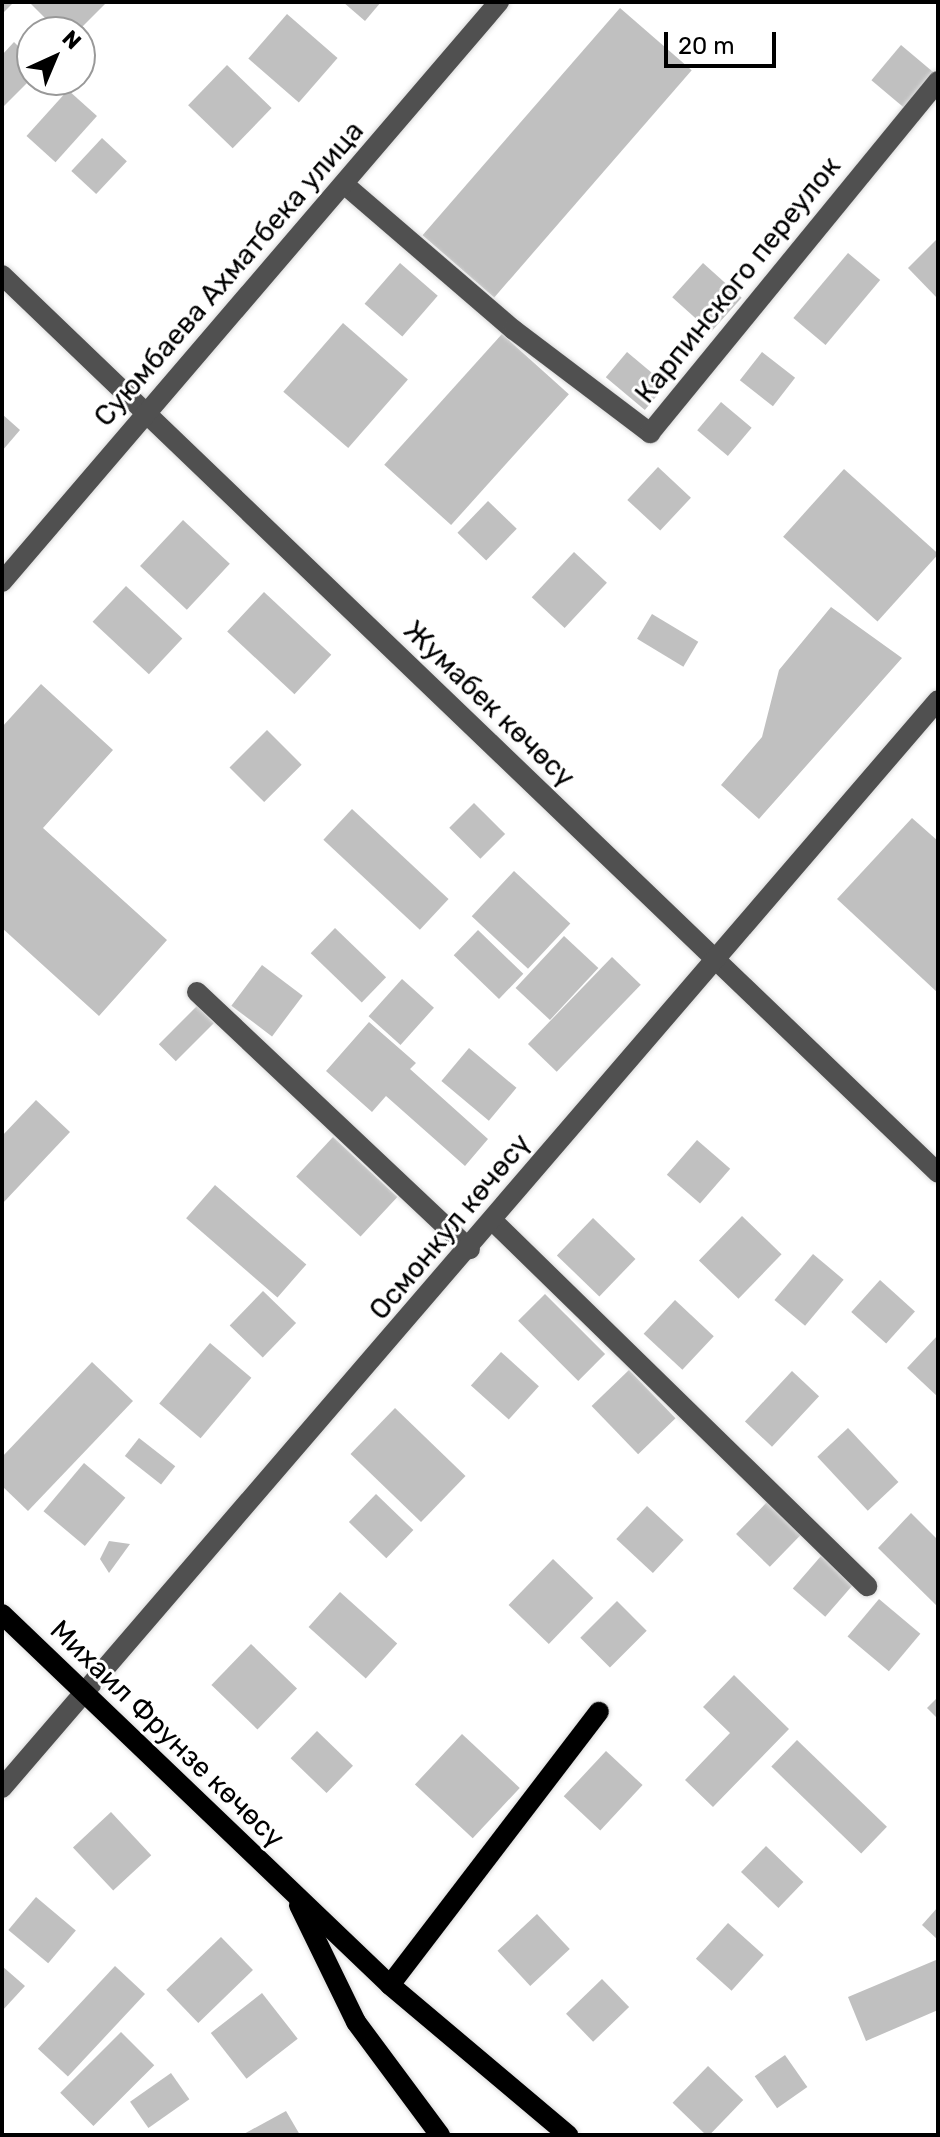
<!DOCTYPE html>
<meta charset="utf-8">
<style>
body{margin:0}
#map{position:relative;width:940px;height:2137px;overflow:hidden;background:#fff;font-family:Rubik,sans-serif}
div>[style]{position:absolute}
[style*='--x']{left:calc(var(--x)*1px);top:calc(var(--y)*1px);width:calc(var(--w)*1px);rotate:calc(var(--a)*1deg)}
.building>*{inset:0;background:#c0c0c0;transform-origin:0 0}
.roads{filter:drop-shadow(0 0 2px #dbdbdb) drop-shadow(0 0 2px #dbdbdb)}
.minor>*{height:20px;margin:-10px;padding:0 10px;transform-origin:10px;border-radius:10px;background:#505050}
.major>*{height:20px;margin:-10px;padding:0 10px;transform-origin:10px;border-radius:10px;background:#000}
span{translate:-50% -50%;white-space:nowrap;text-align:center;line-height:1.15;-webkit-text-stroke:6px #fff;paint-order:stroke}
.street-label{font-size:28px;color:#000}
.frame{position:absolute;inset:0;border:4px solid #000;pointer-events:none}
.north{position:absolute;left:16px;top:16px;width:80px;height:80px;box-sizing:border-box;background:#fff;border:2px solid #999;border-radius:50%;rotate:44deg;font-size:22px;font-weight:700;line-height:32px;text-align:center;color:#000}
.north::after{content:'';display:block;margin:auto;width:28px;height:36px;background:#000;clip-path:polygon(50% 0,100% 100%,50% 72%,0 100%)}
.scale{position:absolute;left:664px;top:32px;width:112px;height:36px;box-sizing:border-box;border:4px solid #000;border-top:0;padding-left:10px;font-size:24px;line-height:28px;white-space:nowrap;color:#000;-webkit-text-stroke:6px #fff;paint-order:stroke}
</style>
<div id="map">
<div class="building">
<i style="clip-path:polygon(2px 2px,14px 2px,2px 14px)"></i>
<i style="clip-path:polygon(29px 2px,107px 2px,77px 32px,59px 32px)"></i>
<i style="clip-path:polygon(343px 2px,381px 2px,365px 21px)"></i>
<i style="left:620px;top:8px;width:95px;height:301px;rotate:41deg"></i>
<i style="left:287px;top:14px;width:67px;height:59px;rotate:41deg"></i>
<i style="clip-path:polygon(14px 42px,32px 60px,32px 78px,4px 106px,2px 55px)"></i>
<i style="left:901px;top:45px;width:45px;height:46px;rotate:40deg"></i>
<i style="left:227px;top:65px;width:62px;height:56px;rotate:44deg"></i>
<i style="left:68px;top:90px;width:39px;height:62px;rotate:42deg"></i>
<i style="left:102px;top:138px;width:34px;height:45px;rotate:43deg"></i>
<i style="clip-path:polygon(936px 240px,938px 242px,938px 299px,908px 268px)"></i>
<i style="left:848px;top:253px;width:42px;height:85px;rotate:40deg"></i>
<i style="left:400px;top:263px;width:50px;height:54px;rotate:41deg"></i>
<i style="left:703px;top:263px;width:52px;height:46px;rotate:42deg"></i>
<i style="left:343px;top:323px;width:86px;height:91px;rotate:41deg"></i>
<i style="left:502px;top:334px;width:90px;height:176px;rotate:42deg"></i>
<i style="left:627px;top:352px;width:51px;height:33px;rotate:40deg"></i>
<i style="left:762px;top:352px;width:42px;height:36px;rotate:38deg"></i>
<i style="left:721px;top:402px;width:40px;height:37px;rotate:40deg"></i>
<i style="clip-path:polygon(2px 414px,20px 430px,2px 451px)"></i>
<i style="left:658px;top:467px;width:45px;height:45px;rotate:43deg"></i>
<i style="left:844px;top:469px;width:127px;height:91px;rotate:42deg"></i>
<i style="left:488px;top:501px;width:40px;height:44px;rotate:44deg"></i>
<i style="left:183px;top:520px;width:64px;height:63px;rotate:43deg"></i>
<i style="left:574px;top:552px;width:45px;height:62px;rotate:43deg"></i>
<i style="left:126px;top:586px;width:77px;height:49px;rotate:43deg"></i>
<i style="left:264px;top:592px;width:92px;height:54px;rotate:43deg"></i>
<i style="clip-path:polygon(831px 607px,902px 658px,759px 819px,721px 785px,762px 737px,779px 670px)"></i>
<i style="left:652px;top:614px;width:54px;height:29px;rotate:31deg"></i>
<i style="clip-path:polygon(41px 684px,113px 750px,43px 828px,167px 940px,99px 1016px,2px 928px,2px 727px)"></i>
<i style="left:267px;top:730px;width:49px;height:53px;rotate:45deg"></i>
<i style="left:474px;top:803px;width:44px;height:35px;rotate:45deg"></i>
<i style="left:352px;top:809px;width:132px;height:42px;rotate:43deg"></i>
<i style="clip-path:polygon(912px 818px,938px 841px,938px 993px,837px 899px)"></i>
<i style="left:514px;top:871px;width:77px;height:62px;rotate:43deg"></i>
<i style="left:335px;top:928px;width:71px;height:35px;rotate:44deg"></i>
<i style="left:478px;top:930px;width:63px;height:35px;rotate:44deg"></i>
<i style="left:564px;top:936px;width:47px;height:71px;rotate:43deg"></i>
<i style="left:612px;top:957px;width:40px;height:121px;rotate:44deg"></i>
<i style="left:262px;top:965px;width:51px;height:51px;rotate:37deg"></i>
<i style="left:402px;top:979px;width:43px;height:50px;rotate:42deg"></i>
<i style="left:197px;top:1006px;width:24px;height:54px;rotate:45deg"></i>
<i style="clip-path:polygon(369px 1022px,416px 1063px,410px 1069px,488px 1139px,465px 1166px,386px 1096px,372px 1112px,326px 1071px)"></i>
<i style="left:469px;top:1048px;width:62px;height:43px;rotate:40deg"></i>
<i style="clip-path:polygon(36px 1100px,70px 1132px,2px 1204px,2px 1136px)"></i>
<i style="left:333px;top:1137px;width:88px;height:54px;rotate:43deg"></i>
<i style="left:697px;top:1140px;width:44px;height:46px;rotate:41deg"></i>
<i style="left:215px;top:1185px;width:121px;height:44px;rotate:41deg"></i>
<i style="left:742px;top:1216px;width:55px;height:62px;rotate:44deg"></i>
<i style="left:593px;top:1218px;width:59px;height:52px;rotate:44deg"></i>
<i style="left:813px;top:1254px;width:40px;height:60px;rotate:40deg"></i>
<i style="left:880px;top:1280px;width:47px;height:43px;rotate:42deg"></i>
<i style="left:263px;top:1291px;width:46px;height:48px;rotate:44deg"></i>
<i style="left:545px;top:1294px;width:85px;height:38px;rotate:45deg"></i>
<i style="left:675px;top:1300px;width:53px;height:46px;rotate:43deg"></i>
<i style="clip-path:polygon(938px 1335px,938px 1397px,907px 1368px)"></i>
<i style="left:210px;top:1343px;width:54px;height:79px;rotate:40deg"></i>
<i style="left:501px;top:1352px;width:51px;height:45px;rotate:42deg"></i>
<i style="clip-path:polygon(92px 1362px,133px 1401px,28px 1511px,2px 1486px,2px 1457px)"></i>
<i style="left:629px;top:1370px;width:67px;height:52px;rotate:46deg"></i>
<i style="left:792px;top:1371px;width:37px;height:69px;rotate:43deg"></i>
<i style="left:395px;top:1408px;width:98px;height:64px;rotate:44deg"></i>
<i style="left:848px;top:1428px;width:74px;height:42px;rotate:47deg"></i>
<i style="left:139px;top:1438px;width:46px;height:23px;rotate:38deg"></i>
<i style="left:84px;top:1463px;width:54px;height:63px;rotate:40deg"></i>
<i style="left:376px;top:1494px;width:52px;height:39px;rotate:44deg"></i>
<i style="left:768px;top:1501px;width:47px;height:46px;rotate:44deg"></i>
<i style="left:647px;top:1506px;width:50px;height:45px;rotate:43deg"></i>
<i style="clip-path:polygon(911px 1513px,938px 1540px,938px 1607px,878px 1548px)"></i>
<i style="clip-path:polygon(109px 1541px,130px 1544px,109px 1573px,100px 1559px)"></i>
<i style="left:821px;top:1556px;width:43px;height:43px;rotate:41deg"></i>
<i style="left:553px;top:1559px;width:56px;height:64px;rotate:44deg"></i>
<i style="left:340px;top:1592px;width:77px;height:47px;rotate:42deg"></i>
<i style="left:879px;top:1599px;width:54px;height:49px;rotate:40deg"></i>
<i style="left:617px;top:1601px;width:42px;height:52px;rotate:45deg"></i>
<i style="left:251px;top:1644px;width:64px;height:57px;rotate:44deg"></i>
<i style="clip-path:polygon(734px 1675px,789px 1729px,713px 1807px,685px 1780px,730px 1733px,703px 1707px)"></i>
<i style="clip-path:polygon(938px 1697px,938px 1719px,927px 1708px)"></i>
<i style="left:317px;top:1731px;width:50px;height:38px;rotate:44deg"></i>
<i style="left:462px;top:1734px;width:79px;height:69px;rotate:43deg"></i>
<i style="left:797px;top:1740px;width:125px;height:37px;rotate:44deg"></i>
<i style="left:606px;top:1751px;width:50px;height:62px;rotate:43deg"></i>
<i style="left:111px;top:1812px;width:59px;height:52px;rotate:47deg"></i>
<i style="left:766px;top:1846px;width:52px;height:36px;rotate:44deg"></i>
<i style="left:36px;top:1897px;width:52px;height:43px;rotate:40deg"></i>
<i style="clip-path:polygon(938px 1907px,938px 1940px,922px 1925px)"></i>
<i style="left:537px;top:1914px;width:48px;height:54px;rotate:47deg"></i>
<i style="left:728px;top:1923px;width:48px;height:48px;rotate:42deg"></i>
<i style="left:221px;top:1937px;width:46px;height:76px;rotate:46deg"></i>
<i style="clip-path:polygon(936px 1960px,938px 2010px,866px 2041px,848px 1997px)"></i>
<i style="clip-path:polygon(2px 1966px,25px 1986px,2px 2011px)"></i>
<i style="left:115px;top:1966px;width:41px;height:113px;rotate:43deg"></i>
<i style="left:602px;top:1979px;width:39px;height:50px;rotate:46deg"></i>
<i style="left:262px;top:1993px;width:58px;height:65px;rotate:52deg"></i>
<i style="left:121px;top:2032px;width:47px;height:86px;rotate:45deg"></i>
<i style="left:785px;top:2055px;width:39px;height:37px;rotate:55deg"></i>
<i style="left:708px;top:2066px;width:49px;height:51px;rotate:44deg"></i>
<i style="left:171px;top:2073px;width:32px;height:50px;rotate:55deg"></i>
<i style="clip-path:polygon(286px 2111px,300px 2135px,242px 2135px)"></i>
</div>
<div class="roads">
<div class="minor">
<i style="--x:344;--y:184;--w:224;--a:40.7"></i>
<i style="--x:514;--y:330;--w:171;--a:37.1"></i>
<i style="--x:650;--y:433;--w:455;--a:-50.7"></i>
<i style="--x:2;--y:275;--w:1297;--a:43.81"></i>
<i style="--x:2;--y:582;--w:764;--a:-49.41"></i>
<i style="--x:197;--y:992;--w:375;--a:43.3"></i>
<i style="--x:493;--y:1221;--w:523;--a:44.3"></i>
<i style="--x:2;--y:1788;--w:1435;--a:-49.29"></i>
</div>
<div class="major">
<i style="--x:2;--y:1614;--w:537;--a:43.72"></i>
<i style="--x:390;--y:1985;--w:344;--a:-52.6"></i>
<i style="--x:299;--y:1905;--w:130;--a:64"></i>
<i style="--x:356;--y:2022;--w:141;--a:53.4"></i>
<i style="--x:390;--y:1985;--w:233;--a:40.1"></i>
</div>
</div>
<div class="street-label">
<span style="left:229px;top:274px;rotate:-49deg">Суюмбаева Ахматбека улица</span>
<span style="left:738px;top:280px;rotate:-51deg">Карпинского переулок</span>
<span style="left:489px;top:704px;rotate:44deg">Жумабек көчөсү</span>
<span style="left:450px;top:1227px;rotate:-50deg">Осмонкул көчөсү</span>
<span style="left:167px;top:1734px;rotate:44deg">Михаил Фрунзе көчөсү</span>
</div>
<div class="frame"></div>
<div class="north">N</div>
<div class="scale">20 m</div>
</div>
